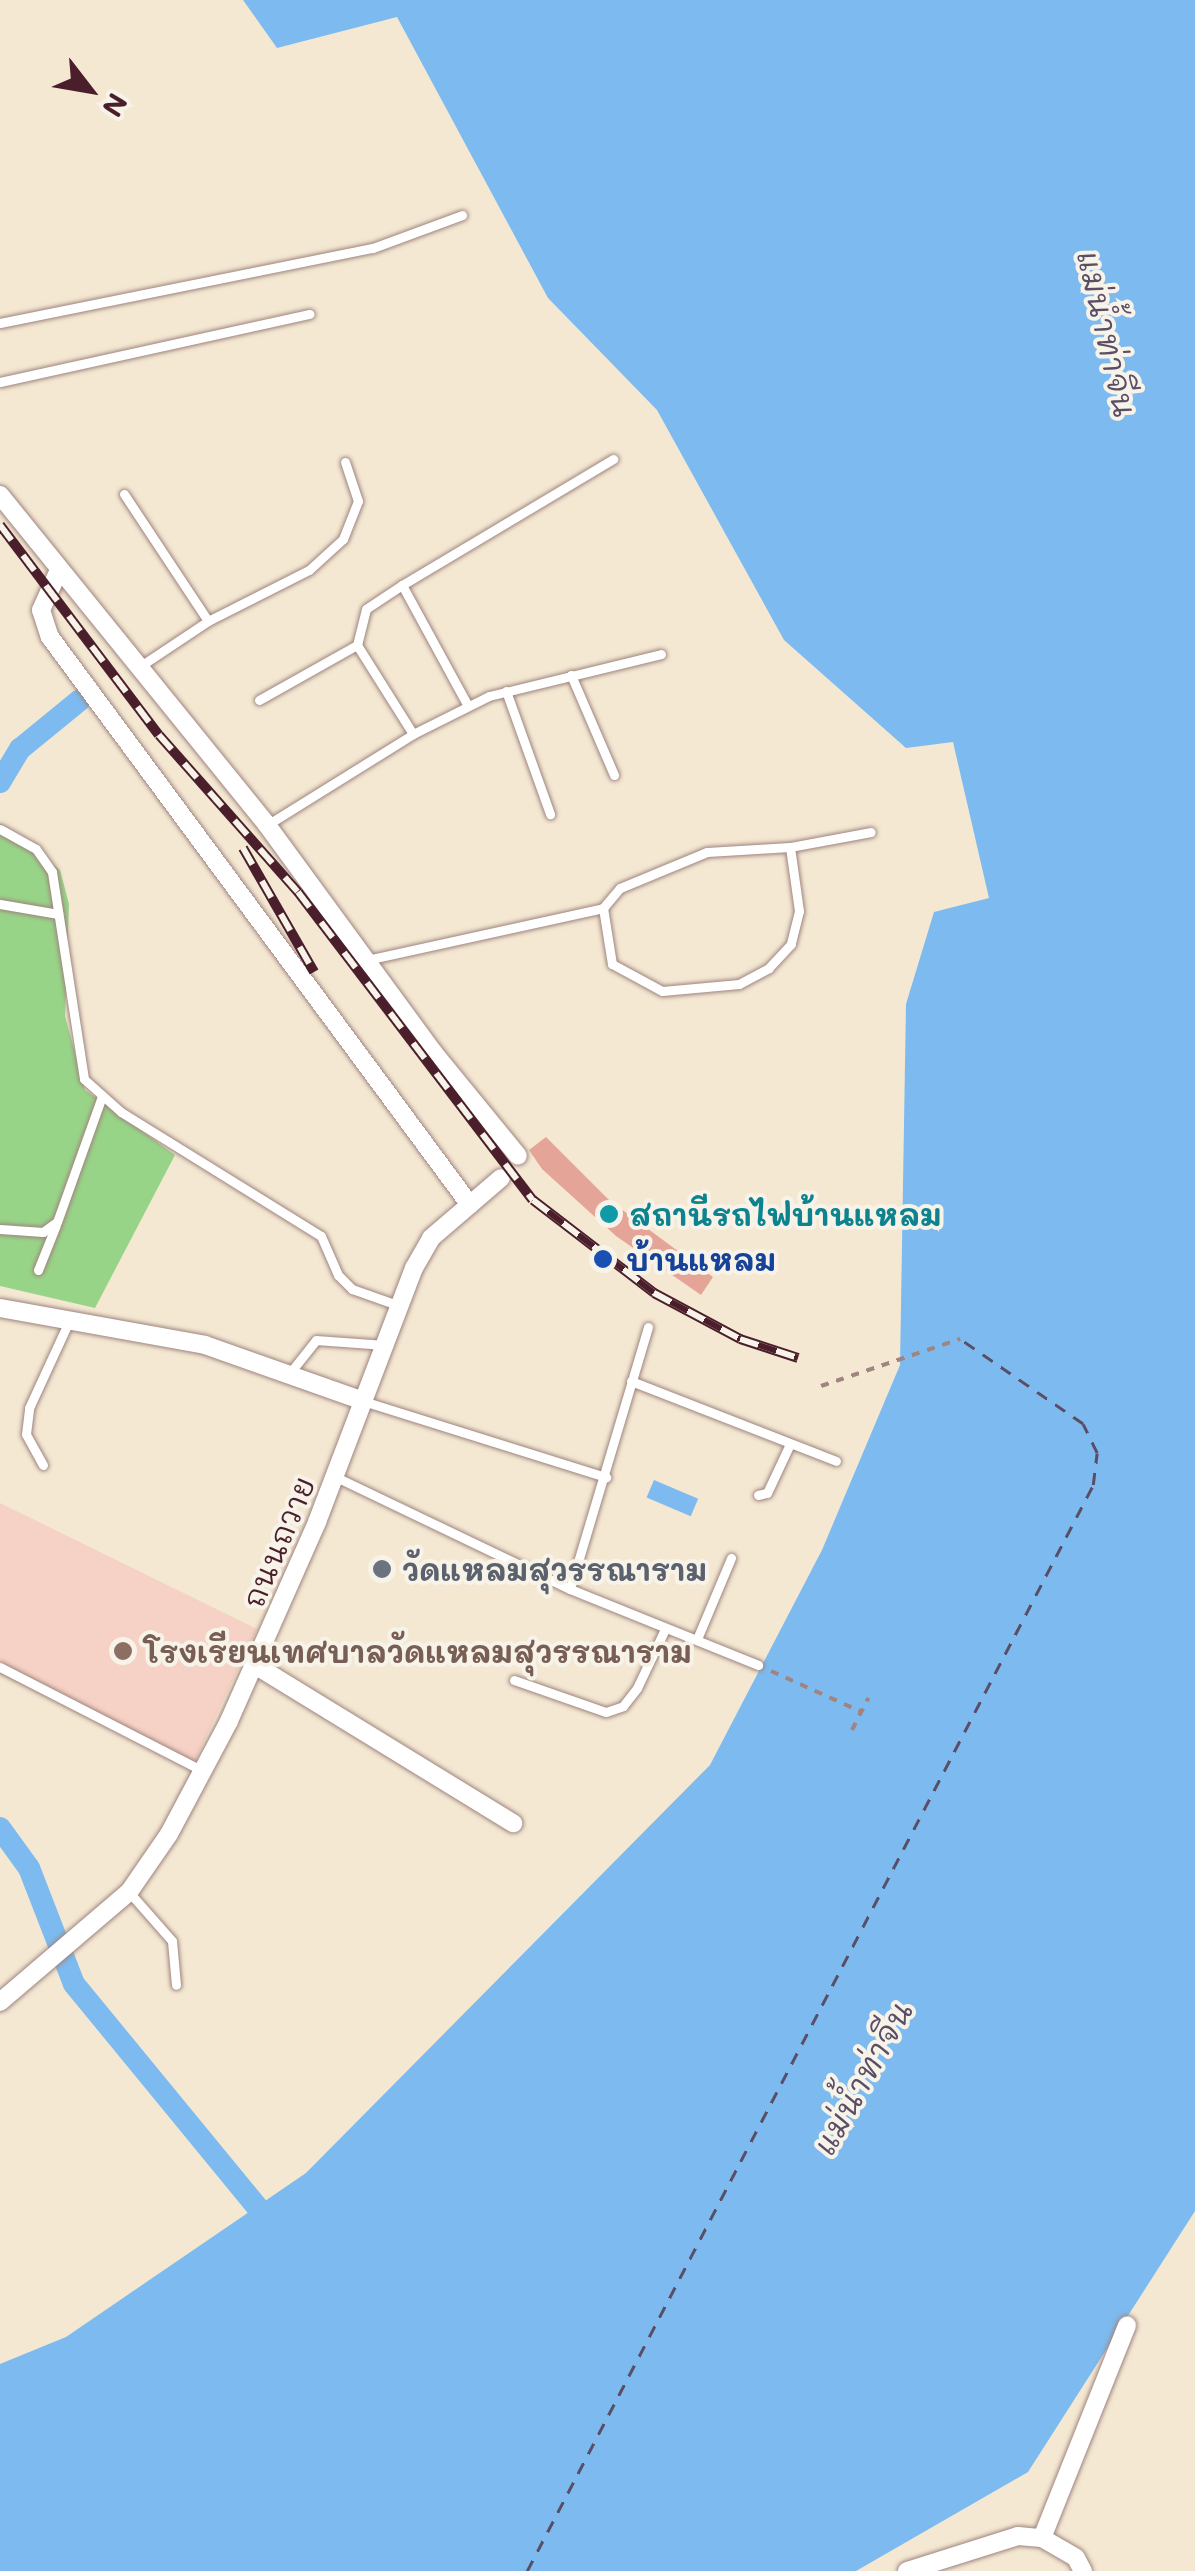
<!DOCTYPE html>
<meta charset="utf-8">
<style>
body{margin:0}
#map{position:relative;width:1195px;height:2571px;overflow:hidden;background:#f4e8d3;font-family:Mali,"Playpen Sans Thai",sans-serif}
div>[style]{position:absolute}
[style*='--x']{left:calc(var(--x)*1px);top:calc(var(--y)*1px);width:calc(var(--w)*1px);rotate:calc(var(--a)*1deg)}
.built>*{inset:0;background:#f6d1c5}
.green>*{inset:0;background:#98d488}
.water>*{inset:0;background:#7cbaef;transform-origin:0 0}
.canal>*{height:22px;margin:-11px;padding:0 11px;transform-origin:11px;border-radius:11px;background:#7cbaef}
.ferry>*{height:2.5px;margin-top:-1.25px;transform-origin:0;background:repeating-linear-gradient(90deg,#594e66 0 12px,transparent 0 22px)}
.building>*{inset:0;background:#e4a598}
.path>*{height:4px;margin-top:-2px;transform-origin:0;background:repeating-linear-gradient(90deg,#9f847f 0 8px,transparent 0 16px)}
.roads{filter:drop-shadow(0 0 2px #9f847f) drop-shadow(0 0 2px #9f847f)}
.service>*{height:9px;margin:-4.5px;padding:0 4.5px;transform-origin:4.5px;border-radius:4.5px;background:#fff}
.minor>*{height:18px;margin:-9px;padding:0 9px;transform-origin:9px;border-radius:9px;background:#fff}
.rail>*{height:10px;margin-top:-5px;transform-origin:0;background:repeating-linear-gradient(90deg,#f7f3e8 0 19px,#4a1f2b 0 38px);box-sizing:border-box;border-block:2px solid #4a1f2b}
.dots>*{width:28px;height:28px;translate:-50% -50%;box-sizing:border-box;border:5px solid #f7f3e8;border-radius:50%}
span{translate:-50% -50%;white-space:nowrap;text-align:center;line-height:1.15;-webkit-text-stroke:8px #f7f3e8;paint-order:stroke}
.culture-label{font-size:30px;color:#0d838f;font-weight:700}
.left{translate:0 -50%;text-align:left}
.transit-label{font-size:30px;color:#164399;font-weight:700}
.street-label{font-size:30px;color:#4a1f2b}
.worship-label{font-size:30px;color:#5b616d;font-weight:700}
.education-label{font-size:30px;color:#785e54;font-weight:700}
.water-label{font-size:32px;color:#594e66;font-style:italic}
.north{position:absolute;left:40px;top:40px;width:100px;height:100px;-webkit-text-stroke:8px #f7f3e8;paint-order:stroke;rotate:121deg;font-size:28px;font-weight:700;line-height:40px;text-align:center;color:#4a1f2b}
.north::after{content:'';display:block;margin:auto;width:35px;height:45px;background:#4a1f2b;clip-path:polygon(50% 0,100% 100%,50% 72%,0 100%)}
</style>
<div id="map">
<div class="built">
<i style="clip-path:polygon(0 1503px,257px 1629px,191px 1769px,0 1674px)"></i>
</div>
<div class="green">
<i style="clip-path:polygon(0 823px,60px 870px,69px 904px,65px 1016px,85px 1090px,175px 1155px,95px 1308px,0 1286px)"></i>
</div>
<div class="water">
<i style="clip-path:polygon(243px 0,1195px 0,1195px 2211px,1028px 2472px,856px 2571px,0 2571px,0 2364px,66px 2337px,306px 2173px,710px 1765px,822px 1550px,900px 1365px,906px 1004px,934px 912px,989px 898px,953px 742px,906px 748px,784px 640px,657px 410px,548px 298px,397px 17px,277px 48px)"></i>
<i style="left:654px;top:1480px;width:48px;height:19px;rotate:23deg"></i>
</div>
<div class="canal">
<i style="--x:0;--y:782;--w:39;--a:-59"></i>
<i style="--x:20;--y:749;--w:77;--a:-39.2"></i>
<i style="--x:0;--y:1828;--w:49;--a:54.1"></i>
<i style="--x:29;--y:1868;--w:124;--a:68.8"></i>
<i style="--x:74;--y:1984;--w:318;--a:50.6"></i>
</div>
<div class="ferry">
<i style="--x:527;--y:2571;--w:1225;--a:-62.47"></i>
<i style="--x:1093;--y:1485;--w:32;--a:-83"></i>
<i style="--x:1097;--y:1453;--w:32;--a:-116"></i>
<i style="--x:1083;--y:1424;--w:150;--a:-145.4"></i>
</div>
<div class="building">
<i style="clip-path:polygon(546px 1137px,609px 1200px,713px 1277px,701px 1295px,616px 1236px,542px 1169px,529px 1150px)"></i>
</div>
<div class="path">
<i style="--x:821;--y:1386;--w:147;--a:-18.7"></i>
<i style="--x:771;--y:1671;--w:100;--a:24.3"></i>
<i style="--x:852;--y:1730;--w:36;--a:-63"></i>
</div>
<div class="roads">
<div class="service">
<i style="--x:0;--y:323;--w:380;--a:-11.4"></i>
<i style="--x:373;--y:248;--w:95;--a:-20.3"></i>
<i style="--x:0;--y:382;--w:317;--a:-12.4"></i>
<i style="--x:124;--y:494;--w:152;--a:56.5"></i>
<i style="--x:402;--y:585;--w:43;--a:146.3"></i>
<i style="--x:366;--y:609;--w:37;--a:104"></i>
<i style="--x:357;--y:645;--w:105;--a:57.8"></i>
<i style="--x:139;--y:667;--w:83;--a:-33.7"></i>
<i style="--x:208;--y:621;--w:113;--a:-26.8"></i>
<i style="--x:309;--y:570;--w:46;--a:-42.4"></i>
<i style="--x:343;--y:539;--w:41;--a:-68.5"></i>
<i style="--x:358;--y:501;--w:41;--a:-108.4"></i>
<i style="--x:571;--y:675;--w:109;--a:66.7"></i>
<i style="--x:506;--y:691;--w:131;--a:70.3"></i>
<i style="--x:259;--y:700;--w:112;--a:-29.3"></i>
<i style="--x:468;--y:706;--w:138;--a:-118.6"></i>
<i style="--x:402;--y:585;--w:246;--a:-30.8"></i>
<i style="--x:267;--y:825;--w:172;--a:-31.9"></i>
<i style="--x:413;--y:734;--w:85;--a:-26.6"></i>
<i style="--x:489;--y:696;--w:177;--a:-13.7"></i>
<i style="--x:0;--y:829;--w:41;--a:29.1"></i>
<i style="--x:36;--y:849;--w:28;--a:55"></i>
<i style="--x:52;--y:872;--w:209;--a:81.2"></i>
<i style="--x:84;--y:1079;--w:50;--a:41.7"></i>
<i style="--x:121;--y:1112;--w:235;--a:31.8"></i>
<i style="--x:321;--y:1236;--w:43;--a:66.4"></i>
<i style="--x:338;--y:1275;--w:20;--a:45"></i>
<i style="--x:352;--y:1289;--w:48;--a:19.6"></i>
<i style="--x:790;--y:847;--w:65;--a:82"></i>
<i style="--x:799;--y:911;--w:34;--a:104"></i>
<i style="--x:791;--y:944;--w:33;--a:133"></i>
<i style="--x:769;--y:968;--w:34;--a:152"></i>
<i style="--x:739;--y:984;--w:77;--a:174.8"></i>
<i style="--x:662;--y:991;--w:57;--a:-151.6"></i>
<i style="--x:612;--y:964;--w:57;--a:-99.1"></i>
<i style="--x:603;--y:908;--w:26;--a:-50"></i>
<i style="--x:620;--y:888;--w:94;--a:-22.5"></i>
<i style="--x:707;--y:852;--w:83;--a:-3.4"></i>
<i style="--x:790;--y:847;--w:82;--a:-10.5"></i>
<i style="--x:0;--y:904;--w:59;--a:9.8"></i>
<i style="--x:367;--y:960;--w:242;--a:-12.4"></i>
<i style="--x:0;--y:1229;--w:43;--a:4"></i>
<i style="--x:43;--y:1232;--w:17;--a:-36"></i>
<i style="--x:57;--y:1222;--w:134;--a:-70.3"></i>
<i style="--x:38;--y:1270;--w:48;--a:-68.2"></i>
<i style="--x:648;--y:1327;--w:273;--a:106.6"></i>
<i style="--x:570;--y:1589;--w:203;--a:22"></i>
<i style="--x:289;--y:1374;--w:43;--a:-51.5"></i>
<i style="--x:316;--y:1340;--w:69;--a:4.1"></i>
<i style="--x:631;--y:1381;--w:220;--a:21.3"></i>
<i style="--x:363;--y:1401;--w:255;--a:17.4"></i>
<i style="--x:43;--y:1465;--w:35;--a:-119"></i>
<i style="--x:26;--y:1434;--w:26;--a:-83"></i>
<i style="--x:29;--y:1408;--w:96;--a:-65.3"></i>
<i style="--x:336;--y:1477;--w:259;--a:25.6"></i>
<i style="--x:758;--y:1495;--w:9;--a:-13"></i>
<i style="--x:767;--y:1493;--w:54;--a:-64.9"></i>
<i style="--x:697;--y:1639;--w:88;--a:-67.2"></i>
<i style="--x:0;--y:1667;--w:228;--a:27.1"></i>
<i style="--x:514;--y:1680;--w:97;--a:19.2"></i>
<i style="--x:606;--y:1712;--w:18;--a:-19"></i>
<i style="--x:623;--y:1706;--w:23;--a:-52"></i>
<i style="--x:637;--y:1688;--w:65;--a:-64.6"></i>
<i style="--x:129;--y:1892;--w:65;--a:48.7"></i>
<i style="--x:172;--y:1941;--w:44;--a:84.8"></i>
</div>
<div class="minor">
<i style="--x:0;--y:495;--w:424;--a:51"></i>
<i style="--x:267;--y:825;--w:281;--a:53.8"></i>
<i style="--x:433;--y:1052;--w:134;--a:50.7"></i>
<i style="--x:59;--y:570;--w:44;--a:114.2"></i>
<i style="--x:41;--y:610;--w:28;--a:72"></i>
<i style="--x:50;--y:637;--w:706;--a:53.52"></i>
<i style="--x:0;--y:1308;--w:208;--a:10.2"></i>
<i style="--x:205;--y:1345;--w:168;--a:19.5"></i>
<i style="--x:255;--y:1665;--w:303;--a:31.5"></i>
<i style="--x:0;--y:2002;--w:170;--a:-40.5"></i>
<i style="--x:129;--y:1892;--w:70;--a:-55.4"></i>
<i style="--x:169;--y:1834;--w:128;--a:-62"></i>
<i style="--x:229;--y:1721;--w:218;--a:-66.1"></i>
<i style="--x:317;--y:1522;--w:272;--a:-69.1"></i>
<i style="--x:414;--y:1268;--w:34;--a:-60"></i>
<i style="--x:431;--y:1238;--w:92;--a:-40.6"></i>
<i style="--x:1042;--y:2538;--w:229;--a:-68.2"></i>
<i style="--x:907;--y:2571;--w:116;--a:-17.5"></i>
<i style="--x:1018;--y:2536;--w:24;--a:5"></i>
<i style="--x:1042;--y:2538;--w:39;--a:30"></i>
<i style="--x:1076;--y:2558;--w:15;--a:62"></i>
</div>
</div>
<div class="rail">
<i style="--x:0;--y:525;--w:263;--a:52.9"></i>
<i style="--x:159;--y:735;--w:210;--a:48.5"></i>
<i style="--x:298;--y:892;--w:387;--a:52.7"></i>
<i style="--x:533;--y:1200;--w:153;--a:37.5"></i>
<i style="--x:654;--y:1293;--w:98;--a:28.1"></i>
<i style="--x:740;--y:1339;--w:61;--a:18.1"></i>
<i style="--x:243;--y:848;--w:143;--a:60.2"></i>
</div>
<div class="dots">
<i style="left:609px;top:1214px;background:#0f9aa8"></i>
<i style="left:603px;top:1259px;background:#1a4fb4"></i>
<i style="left:382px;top:1569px;background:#6b7280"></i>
<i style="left:123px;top:1651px;background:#8d6e63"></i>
</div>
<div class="culture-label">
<span class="left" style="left:629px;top:1214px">สถานีรถไฟบ้านแหลม</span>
</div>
<div class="transit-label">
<span class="left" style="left:626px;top:1259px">บ้านแหลม</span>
</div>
<div class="street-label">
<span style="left:278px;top:1542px;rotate:-67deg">ถนนถวาย</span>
</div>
<div class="worship-label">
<span class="left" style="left:402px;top:1569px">วัดแหลมสุวรรณาราม</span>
</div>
<div class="education-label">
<span class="left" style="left:143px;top:1651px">โรงเรียนเทศบาลวัดแหลมสุวรรณาราม</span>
</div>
<div class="water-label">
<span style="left:1108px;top:334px;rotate:77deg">แม่น้ำท่าจีน</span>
<span style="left:862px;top:2077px;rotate:-61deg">แม่น้ำท่าจีน</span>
</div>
<div class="north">N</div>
</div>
